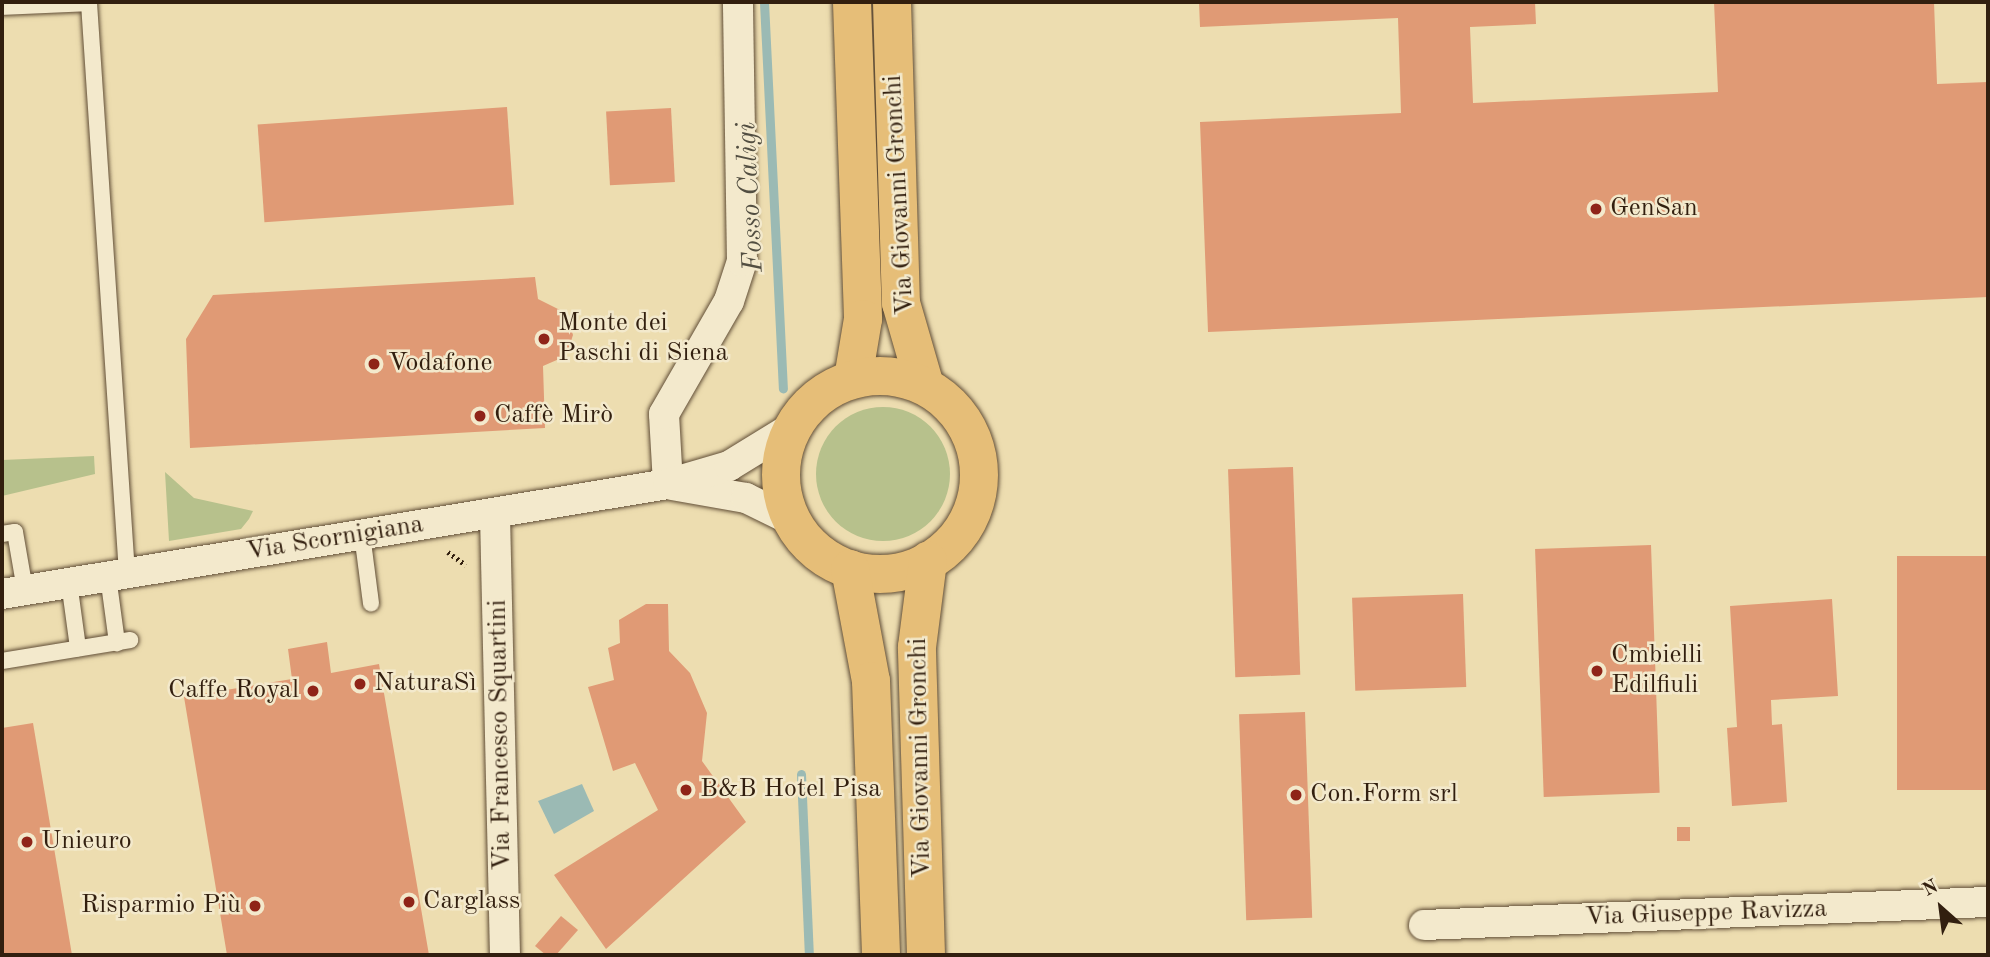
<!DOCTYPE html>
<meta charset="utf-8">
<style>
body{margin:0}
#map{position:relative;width:1990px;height:957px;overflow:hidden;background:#edddb0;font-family:"Old Standard TT",serif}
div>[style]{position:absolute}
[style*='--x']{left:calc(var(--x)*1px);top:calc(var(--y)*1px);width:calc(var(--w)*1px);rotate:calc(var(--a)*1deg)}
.green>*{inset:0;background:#b7c18c}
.round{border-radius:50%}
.water>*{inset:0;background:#9bbab4}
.stream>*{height:9px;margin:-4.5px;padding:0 4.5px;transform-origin:4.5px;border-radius:4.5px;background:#9bbab4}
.building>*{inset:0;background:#e09a75;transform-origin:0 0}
.path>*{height:4.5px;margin-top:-2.25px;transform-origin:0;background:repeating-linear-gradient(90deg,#321f0f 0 2px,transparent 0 5.5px)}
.roads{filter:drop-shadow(0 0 2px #614e37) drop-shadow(0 0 2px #614e37)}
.service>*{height:16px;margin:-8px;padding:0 8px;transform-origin:8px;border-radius:8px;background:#f3e9cc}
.minor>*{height:30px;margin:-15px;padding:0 15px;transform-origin:15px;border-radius:15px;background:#f3e9cc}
.primary>*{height:38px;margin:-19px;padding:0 19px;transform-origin:19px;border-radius:19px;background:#e6be78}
.primary>.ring{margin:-19px;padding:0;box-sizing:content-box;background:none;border:38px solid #e6be78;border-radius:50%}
.dots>*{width:19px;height:19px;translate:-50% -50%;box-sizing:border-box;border:4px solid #f3e9cc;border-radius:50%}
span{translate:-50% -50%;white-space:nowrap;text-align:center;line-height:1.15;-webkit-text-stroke:5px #f3e9cc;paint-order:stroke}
.street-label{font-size:26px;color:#321f0f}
.poi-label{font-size:26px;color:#321f0f}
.left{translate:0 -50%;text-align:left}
.right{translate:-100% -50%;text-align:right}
.water-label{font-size:28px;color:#524e41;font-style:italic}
.frame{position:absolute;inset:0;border:4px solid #321f0f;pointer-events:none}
.north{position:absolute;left:1906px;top:873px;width:70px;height:70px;-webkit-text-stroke:5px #f3e9cc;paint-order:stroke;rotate:332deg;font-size:19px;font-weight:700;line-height:28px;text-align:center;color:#321f0f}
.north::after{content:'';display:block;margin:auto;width:24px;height:32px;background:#321f0f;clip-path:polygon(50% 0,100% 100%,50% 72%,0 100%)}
</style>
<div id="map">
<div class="green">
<i class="round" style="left:816px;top:407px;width:134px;height:134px"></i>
<i style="clip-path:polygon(94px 456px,95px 474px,2px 496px,2px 460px)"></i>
<i style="clip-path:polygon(165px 472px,194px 498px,253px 511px,249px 519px,241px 529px,169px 541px)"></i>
</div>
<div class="water">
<i style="clip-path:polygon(582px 784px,594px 811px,554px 834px,538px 801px)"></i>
</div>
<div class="stream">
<i style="--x:764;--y:2;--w:387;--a:87.2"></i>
<i style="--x:801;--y:774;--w:181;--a:87.5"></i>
</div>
<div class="building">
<i style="clip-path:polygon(1199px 2px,1535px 2px,1536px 24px,1470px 27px,1473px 103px,1718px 92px,1714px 2px,1934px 2px,1937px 84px,1988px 82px,1988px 297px,1208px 332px,1200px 122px,1401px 113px,1398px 18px,1200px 27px)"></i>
<i style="left:507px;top:107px;width:98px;height:250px;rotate:86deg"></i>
<i style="left:671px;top:108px;width:74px;height:65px;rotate:87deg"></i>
<i style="clip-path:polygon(535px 277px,538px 299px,566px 313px,573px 335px,566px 356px,543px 366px,545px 428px,190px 448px,186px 339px,213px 295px)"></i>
<i style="left:1293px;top:467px;width:208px;height:65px;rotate:88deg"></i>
<i style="left:1651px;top:545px;width:248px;height:116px;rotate:88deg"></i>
<i style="left:1988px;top:556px;width:234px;height:91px;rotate:90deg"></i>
<i style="left:1463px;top:594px;width:93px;height:111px;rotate:88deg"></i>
<i style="clip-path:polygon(1832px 599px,1838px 696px,1771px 700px,1772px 725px,1782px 724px,1787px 802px,1732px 806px,1727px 728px,1737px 727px,1730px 606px)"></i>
<i style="clip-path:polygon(646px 604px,668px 604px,669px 651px,690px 673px,707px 713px,702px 761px,746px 822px,606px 949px,554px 875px,658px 810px,635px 763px,613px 771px,588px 687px,614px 680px,608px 648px,620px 643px,619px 620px)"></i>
<i style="clip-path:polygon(327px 642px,331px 673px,379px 664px,429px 955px,227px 955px,184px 697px,292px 679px,288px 649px)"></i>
<i style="left:1305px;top:712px;width:206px;height:66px;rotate:88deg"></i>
<i style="clip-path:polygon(33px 723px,72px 955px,2px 955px,2px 728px)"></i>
<i style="left:1677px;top:827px;width:13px;height:14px"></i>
<i style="clip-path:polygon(561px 916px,578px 930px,556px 955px,546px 955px,535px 946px)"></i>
</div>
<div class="path">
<i style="--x:448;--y:552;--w:22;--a:36"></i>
</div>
<div class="roads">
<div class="service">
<i style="--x:2;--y:7;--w:87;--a:-2.6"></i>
<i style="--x:89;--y:3;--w:571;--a:86.19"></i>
<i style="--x:2;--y:534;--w:13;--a:-9"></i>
<i style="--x:15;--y:532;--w:59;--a:80.2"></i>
<i style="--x:362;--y:534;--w:70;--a:82.6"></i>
<i style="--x:108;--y:576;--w:68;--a:82.3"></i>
<i style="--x:69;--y:582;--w:67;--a:82.2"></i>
<i style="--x:2;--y:661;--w:130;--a:-9.3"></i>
</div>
<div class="minor">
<i style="--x:668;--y:484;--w:70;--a:-93.3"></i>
<i style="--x:664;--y:414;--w:130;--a:-60.1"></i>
<i style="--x:729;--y:301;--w:42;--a:-72"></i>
<i style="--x:742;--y:261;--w:259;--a:-90.9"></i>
<i style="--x:672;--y:485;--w:75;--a:10"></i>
<i style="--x:746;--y:498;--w:50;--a:26.1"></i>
<i style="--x:495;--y:515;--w:440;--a:88.7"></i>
<i style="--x:2;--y:594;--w:675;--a:-9.38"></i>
<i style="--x:668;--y:484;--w:64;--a:-16.4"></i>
<i style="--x:729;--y:466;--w:76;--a:-31.6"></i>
<i style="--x:1424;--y:925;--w:564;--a:-2.34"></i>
</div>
<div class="primary">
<i style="--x:852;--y:2;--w:317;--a:88"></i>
<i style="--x:863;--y:319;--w:61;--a:99.5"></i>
<i style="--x:892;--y:2;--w:301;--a:88.3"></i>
<i style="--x:901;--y:303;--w:86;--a:73.9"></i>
<i class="ring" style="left:781px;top:376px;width:160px;height:160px"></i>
<i style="--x:850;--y:569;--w:114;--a:79.4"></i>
<i style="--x:871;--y:681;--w:274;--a:87.9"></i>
<i style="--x:926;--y:955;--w:308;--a:-91.7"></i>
<i style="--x:917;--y:647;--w:87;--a:-82.7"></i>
</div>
</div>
<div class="dots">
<i style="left:1596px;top:209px;background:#8f2418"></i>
<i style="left:544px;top:339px;background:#8f2418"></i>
<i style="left:374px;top:364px;background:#8f2418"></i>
<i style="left:480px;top:416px;background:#8f2418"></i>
<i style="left:1597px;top:671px;background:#8f2418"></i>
<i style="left:360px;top:684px;background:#8f2418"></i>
<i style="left:313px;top:691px;background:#8f2418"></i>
<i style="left:686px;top:790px;background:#8f2418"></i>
<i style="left:1296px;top:795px;background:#8f2418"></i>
<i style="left:27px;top:842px;background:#8f2418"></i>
<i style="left:409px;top:902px;background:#8f2418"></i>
<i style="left:255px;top:906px;background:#8f2418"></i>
</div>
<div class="street-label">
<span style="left:900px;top:195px;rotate:-93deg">Via Giovanni Gronchi</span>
<span style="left:335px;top:539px;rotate:-9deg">Via Scornigiana</span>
<span style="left:501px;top:735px;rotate:-91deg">Via Francesco Squartini</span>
<span style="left:921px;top:758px;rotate:-91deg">Via Giovanni Gronchi</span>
<span style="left:1706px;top:914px;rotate:-2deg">Via Giuseppe Ravizza</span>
</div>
<div class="poi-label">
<span class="left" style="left:1610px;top:209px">GenSan</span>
<span class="left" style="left:558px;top:339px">Monte dei<br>Paschi di Siena</span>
<span class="left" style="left:388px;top:364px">Vodafone</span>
<span class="left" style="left:494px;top:416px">Caffè Mirò</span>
<span class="left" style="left:1611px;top:671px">Cmbielli<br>Edilfiuli</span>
<span class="left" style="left:374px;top:684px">NaturaSì</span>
<span class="right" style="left:299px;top:691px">Caffe Royal</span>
<span class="left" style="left:700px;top:790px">B&amp;B Hotel Pisa</span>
<span class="left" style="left:1310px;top:795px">Con.Form srl</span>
<span class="left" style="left:41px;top:842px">Unieuro</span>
<span class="left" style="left:423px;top:902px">Carglass</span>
<span class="right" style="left:241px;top:906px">Risparmio Più</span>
</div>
<div class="water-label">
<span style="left:751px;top:197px;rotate:-93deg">Fosso Caligi</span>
</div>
<div class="frame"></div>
<div class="north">N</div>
</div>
